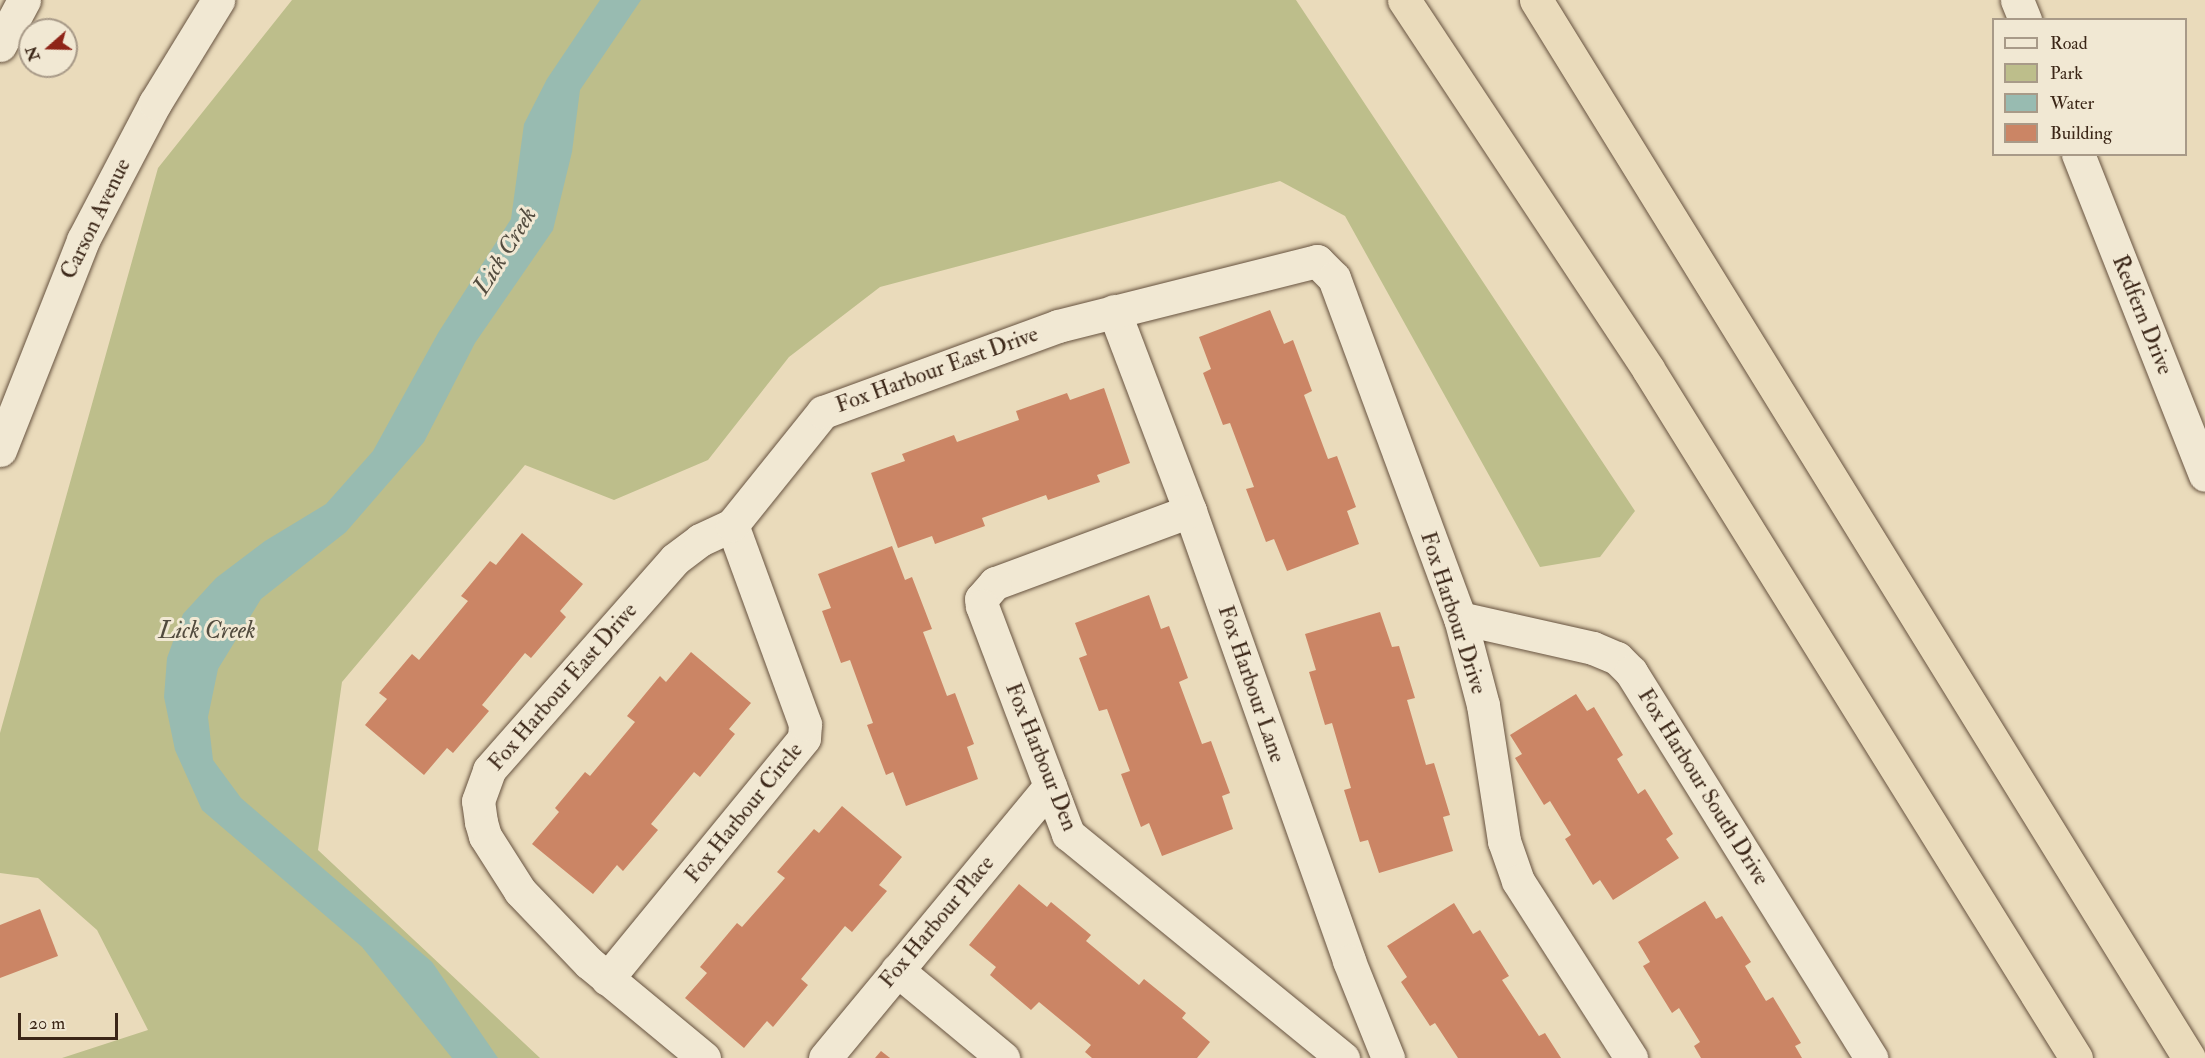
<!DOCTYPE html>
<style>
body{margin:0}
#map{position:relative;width:2205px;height:1058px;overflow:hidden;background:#eadbbb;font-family:"IM FELL Double Pica",serif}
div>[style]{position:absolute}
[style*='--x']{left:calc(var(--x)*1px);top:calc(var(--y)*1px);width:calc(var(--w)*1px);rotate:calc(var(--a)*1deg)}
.green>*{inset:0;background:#bdbe8b}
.water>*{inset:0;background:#98bbb1}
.building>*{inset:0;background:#cb8565}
.roads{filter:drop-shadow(0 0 2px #675340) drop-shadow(0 0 2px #675340)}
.minor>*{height:33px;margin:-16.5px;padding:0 16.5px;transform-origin:16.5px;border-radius:16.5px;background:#f1e8d3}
.secondary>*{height:33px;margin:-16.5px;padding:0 16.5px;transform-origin:16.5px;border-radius:16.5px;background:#f1e8d3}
.motorway>*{height:33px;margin:-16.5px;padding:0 16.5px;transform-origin:16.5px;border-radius:16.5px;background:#eadbbb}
span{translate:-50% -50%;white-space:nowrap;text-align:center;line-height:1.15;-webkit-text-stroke:6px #f1e8d3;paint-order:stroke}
.street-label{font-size:22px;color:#3b2617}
.water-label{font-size:24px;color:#524b3e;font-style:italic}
.legend{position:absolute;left:1992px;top:18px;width:195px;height:138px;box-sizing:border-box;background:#f1e8d3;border:2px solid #a89a88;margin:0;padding:8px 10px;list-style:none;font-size:18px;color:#3b2617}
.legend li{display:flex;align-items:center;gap:12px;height:30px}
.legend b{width:30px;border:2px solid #a89a88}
.north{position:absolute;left:18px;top:18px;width:60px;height:60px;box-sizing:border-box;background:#f1e8d3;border:2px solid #a89a88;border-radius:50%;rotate:250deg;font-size:16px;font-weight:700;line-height:24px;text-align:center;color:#3b2617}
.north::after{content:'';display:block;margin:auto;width:21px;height:27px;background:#8f2418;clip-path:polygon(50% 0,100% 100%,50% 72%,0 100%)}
.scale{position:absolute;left:18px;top:1013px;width:100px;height:27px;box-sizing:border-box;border:3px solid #3b2617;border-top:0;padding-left:8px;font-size:18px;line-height:21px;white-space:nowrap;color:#3b2617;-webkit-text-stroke:4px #f1e8d3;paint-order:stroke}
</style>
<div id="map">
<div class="green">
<i style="clip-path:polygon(292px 0,1296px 0,1635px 511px,1600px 557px,1540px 567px,1345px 216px,1280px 181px,880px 287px,789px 357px,708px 460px,614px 500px,525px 465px,342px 682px,318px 850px,540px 1058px,62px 1058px,148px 1030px,97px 930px,38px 878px,0 873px,0 733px,158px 168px)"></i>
</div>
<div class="water">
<i style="clip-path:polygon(600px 0,641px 0,580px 90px,572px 152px,553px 230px,475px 343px,424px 442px,346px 532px,261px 599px,218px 669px,208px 717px,213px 760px,241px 798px,432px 962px,498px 1058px,452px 1058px,362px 947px,202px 810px,175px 750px,164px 697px,167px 658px,183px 614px,216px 578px,265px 541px,326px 504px,373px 451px,438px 333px,511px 219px,524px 124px,547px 79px)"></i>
</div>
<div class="building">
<i style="clip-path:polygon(1270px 310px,1284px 344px,1293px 340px,1312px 391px,1304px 395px,1328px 459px,1337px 456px,1356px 507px,1347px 511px,1359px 544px,1287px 571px,1274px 539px,1266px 542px,1246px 489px,1254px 487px,1230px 423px,1223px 425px,1203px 373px,1211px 369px,1199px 337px)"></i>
<i style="clip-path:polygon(1104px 388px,1130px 463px,1097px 475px,1100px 482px,1048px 500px,1046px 495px,982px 518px,985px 526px,935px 544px,932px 536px,898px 548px,871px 473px,905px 461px,902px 454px,954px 435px,957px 442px,1019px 420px,1016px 411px,1067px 393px,1070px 400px)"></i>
<i style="clip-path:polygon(522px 533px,583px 584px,560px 611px,566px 617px,531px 658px,525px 653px,482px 705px,489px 711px,453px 753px,447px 748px,424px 775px,365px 725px,387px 699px,379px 693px,412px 654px,419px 660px,468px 601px,461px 596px,490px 561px,496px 565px)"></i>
<i style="clip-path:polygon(892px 546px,905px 580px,912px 577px,932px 629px,923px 632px,947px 696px,955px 693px,974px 744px,967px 747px,978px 779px,906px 806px,893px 772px,886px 775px,867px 725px,873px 723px,850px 660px,841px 663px,822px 611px,831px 608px,818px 574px)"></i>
<i style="clip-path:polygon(1149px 595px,1161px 629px,1169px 626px,1188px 678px,1179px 682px,1202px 744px,1211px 741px,1230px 793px,1222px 796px,1233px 829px,1162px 856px,1149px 823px,1141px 827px,1121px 774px,1130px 771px,1107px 709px,1099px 711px,1079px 658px,1087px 655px,1075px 623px)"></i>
<i style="clip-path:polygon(1380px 612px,1392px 647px,1399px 646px,1415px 698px,1407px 700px,1426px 765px,1434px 763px,1450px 815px,1443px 817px,1453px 851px,1379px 873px,1368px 840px,1360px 842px,1344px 790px,1351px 788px,1332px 723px,1325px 725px,1309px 672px,1316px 670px,1305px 634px)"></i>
<i style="clip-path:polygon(691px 652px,751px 703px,729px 729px,735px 734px,700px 777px,694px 772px,651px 824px,658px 830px,623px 871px,617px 865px,593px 894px,532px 844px,559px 812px,555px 808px,585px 772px,590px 776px,635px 722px,627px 716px,660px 676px,666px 682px)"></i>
<i style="clip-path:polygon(1576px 694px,1587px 711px,1594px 707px,1623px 755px,1617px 759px,1638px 794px,1645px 789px,1673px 834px,1666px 839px,1679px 858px,1613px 900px,1600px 880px,1593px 885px,1565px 839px,1571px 835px,1550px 801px,1544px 805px,1515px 758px,1522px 754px,1510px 735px)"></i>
<i style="clip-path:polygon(842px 806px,902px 857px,879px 885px,887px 891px,852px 932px,845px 926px,801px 979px,808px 985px,773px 1027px,767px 1021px,744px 1048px,685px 998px,707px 973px,700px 967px,737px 923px,742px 927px,785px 878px,777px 872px,814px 829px,819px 833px)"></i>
<i style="clip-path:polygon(1019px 884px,1047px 907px,1051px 902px,1091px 935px,1086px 941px,1139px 985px,1144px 979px,1186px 1013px,1182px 1018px,1210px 1042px,1197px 1058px,1092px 1058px,1085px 1052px,1091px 1045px,1039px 1002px,1031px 1010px,990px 975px,996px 967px,969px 945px)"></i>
<i style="clip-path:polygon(1705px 901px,1716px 919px,1722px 916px,1751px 962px,1745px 966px,1766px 1001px,1773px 997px,1801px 1043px,1795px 1046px,1802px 1058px,1701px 1058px,1694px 1046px,1700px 1042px,1679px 1008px,1672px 1013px,1643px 966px,1650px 962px,1638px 942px)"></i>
<i style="clip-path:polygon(1454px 903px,1473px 934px,1480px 930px,1509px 976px,1502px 980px,1539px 1036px,1545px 1033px,1561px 1058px,1458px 1058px,1435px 1023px,1430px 1026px,1401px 982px,1407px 977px,1387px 946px)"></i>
<i style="clip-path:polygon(40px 909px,58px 956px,0 978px,0 925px)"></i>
<i style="clip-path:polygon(881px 1051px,890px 1058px,875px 1058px)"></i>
</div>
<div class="roads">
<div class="minor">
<i style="--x:2017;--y:0;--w:22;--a:68"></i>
<i style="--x:0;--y:45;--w:51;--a:-61.9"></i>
<i style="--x:2078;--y:154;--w:345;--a:68.4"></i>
<i style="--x:1114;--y:311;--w:214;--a:69.2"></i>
<i style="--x:1190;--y:511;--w:477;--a:70.5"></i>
<i style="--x:1349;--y:961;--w:105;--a:68.1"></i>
<i style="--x:1190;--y:511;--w:208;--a:159.7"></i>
<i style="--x:995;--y:583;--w:21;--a:131"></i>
<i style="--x:981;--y:599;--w:7;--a:82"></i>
<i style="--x:982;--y:606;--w:244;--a:69.3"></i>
<i style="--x:1068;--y:834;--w:355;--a:39.2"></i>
<i style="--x:1460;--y:618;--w:136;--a:12.7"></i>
<i style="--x:1593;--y:648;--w:26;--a:23"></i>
<i style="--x:1617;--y:658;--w:20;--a:45"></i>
<i style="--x:1631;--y:672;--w:455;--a:58.1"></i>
<i style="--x:897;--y:970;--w:138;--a:39.7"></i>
<i style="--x:607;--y:979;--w:311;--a:-50.7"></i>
<i style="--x:804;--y:738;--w:14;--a:-86"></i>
<i style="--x:805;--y:724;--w:212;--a:-110.1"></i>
<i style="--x:704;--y:1058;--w:149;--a:-140.4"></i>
<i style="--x:589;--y:963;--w:100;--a:-133.8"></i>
<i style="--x:520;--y:891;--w:65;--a:-122.5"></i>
<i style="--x:485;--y:836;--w:15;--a:-106"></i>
<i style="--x:481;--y:822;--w:21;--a:-98"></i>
<i style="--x:478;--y:801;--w:33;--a:-70"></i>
<i style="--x:489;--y:770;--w:281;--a:-48.6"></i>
<i style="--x:675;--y:559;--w:31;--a:-37"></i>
<i style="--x:700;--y:540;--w:35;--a:-25"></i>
<i style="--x:732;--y:525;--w:145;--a:-51.2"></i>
<i style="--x:823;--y:412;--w:250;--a:-20.1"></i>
<i style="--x:1058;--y:326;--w:267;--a:-14.1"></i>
<i style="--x:1317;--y:261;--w:24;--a:45"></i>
<i style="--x:1334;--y:278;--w:363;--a:69.7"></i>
<i style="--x:1460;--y:618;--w:90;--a:75.2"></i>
<i style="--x:1483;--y:705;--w:138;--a:81.2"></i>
<i style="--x:1504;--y:841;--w:42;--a:70.7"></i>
<i style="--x:1518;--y:881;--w:210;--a:57.4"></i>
<i style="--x:825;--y:1058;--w:353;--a:-50.4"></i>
</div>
<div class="secondary">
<i style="--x:0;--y:450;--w:226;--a:-68.4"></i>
<i style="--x:83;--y:240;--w:155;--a:-62.3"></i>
<i style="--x:155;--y:103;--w:121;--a:-58.5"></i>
</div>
<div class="motorway">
<i style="--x:1404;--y:0;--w:442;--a:56.5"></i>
<i style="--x:1648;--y:369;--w:811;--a:58.15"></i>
<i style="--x:1536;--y:0;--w:1243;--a:58.32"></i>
</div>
</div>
<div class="street-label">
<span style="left:96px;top:219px;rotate:-64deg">Carson Avenue</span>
<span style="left:2142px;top:315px;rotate:68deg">Redfern Drive</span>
<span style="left:937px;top:370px;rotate:-20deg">Fox Harbour East Drive</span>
<span style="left:1453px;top:613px;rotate:72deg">Fox Harbour Drive</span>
<span style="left:1251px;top:684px;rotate:71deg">Fox Harbour Lane</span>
<span style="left:563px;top:687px;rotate:-49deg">Fox Harbour East Drive</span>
<span style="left:1041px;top:757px;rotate:68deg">Fox Harbour Den</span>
<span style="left:1703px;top:787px;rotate:58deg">Fox Harbour South Drive</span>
<span style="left:744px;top:813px;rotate:-51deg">Fox Harbour Circle</span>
<span style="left:937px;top:922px;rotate:-50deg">Fox Harbour Place</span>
</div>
<div class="water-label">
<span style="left:505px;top:251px;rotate:-58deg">Lick Creek</span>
<span style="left:207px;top:631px">Lick Creek</span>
</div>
<ul class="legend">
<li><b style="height:8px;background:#f1e8d3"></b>Road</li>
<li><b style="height:16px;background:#bdbe8b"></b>Park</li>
<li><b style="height:16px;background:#98bbb1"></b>Water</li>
<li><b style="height:16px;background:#cb8565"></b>Building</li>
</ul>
<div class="north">N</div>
<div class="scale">20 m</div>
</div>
